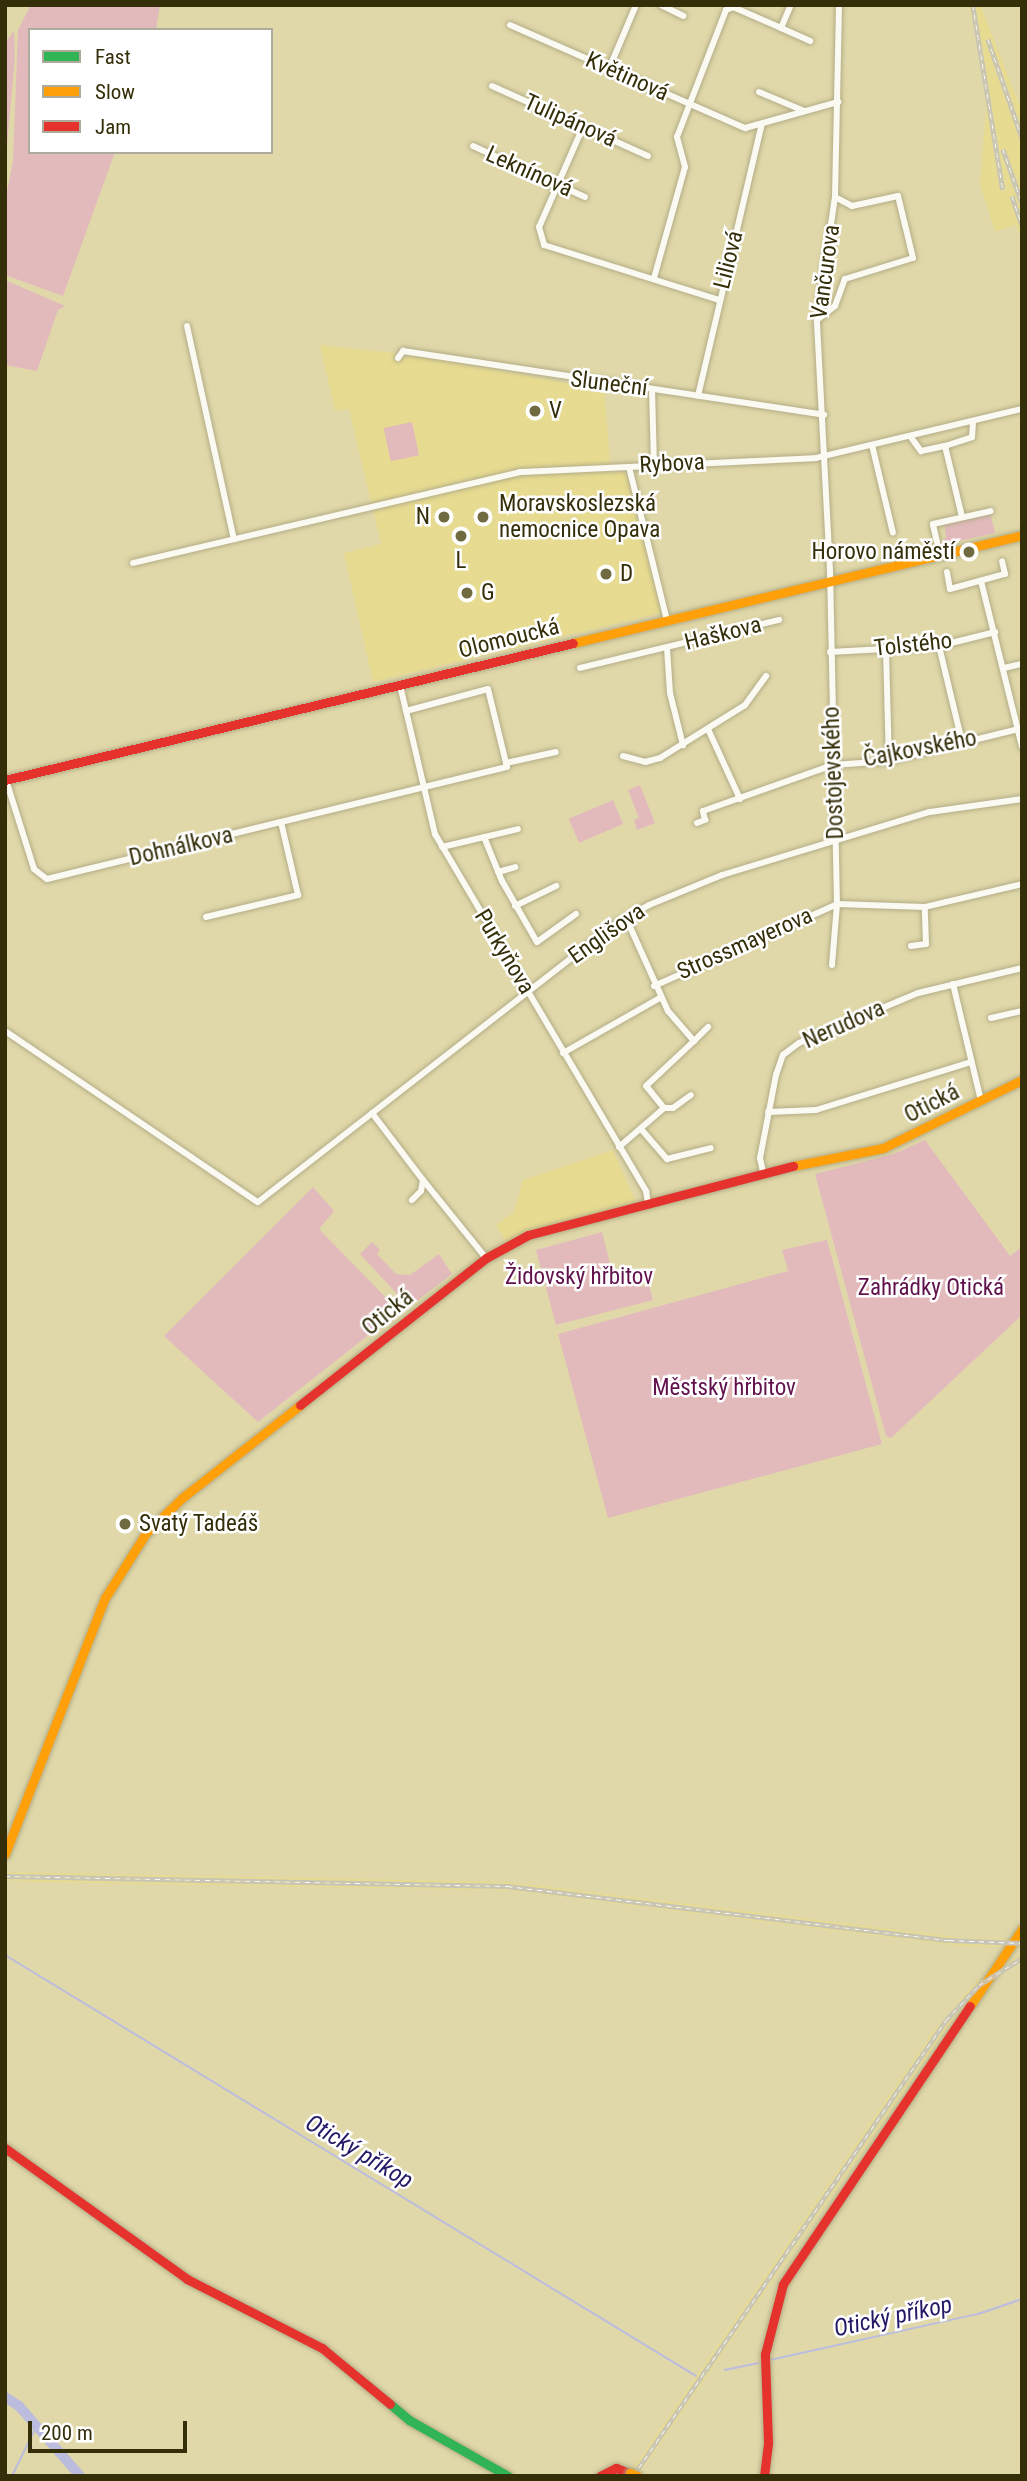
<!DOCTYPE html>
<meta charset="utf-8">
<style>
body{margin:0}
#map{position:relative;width:1027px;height:2481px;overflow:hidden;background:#e0d8a9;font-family:"Roboto Condensed",sans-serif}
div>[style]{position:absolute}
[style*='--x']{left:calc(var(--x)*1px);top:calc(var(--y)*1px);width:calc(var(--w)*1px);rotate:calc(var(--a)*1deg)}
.built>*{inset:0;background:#e7db91}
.green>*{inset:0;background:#e2babc;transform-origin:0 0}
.stream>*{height:2px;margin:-1px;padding:0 1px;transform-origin:1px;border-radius:1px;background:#bbbcde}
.river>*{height:10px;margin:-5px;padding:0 5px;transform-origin:5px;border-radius:5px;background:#bbbcde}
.roads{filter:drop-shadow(0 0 2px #b3ad87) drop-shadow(0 0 2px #b3ad87)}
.street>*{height:6px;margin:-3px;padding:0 3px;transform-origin:3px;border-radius:3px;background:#faf9f2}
.fast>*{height:9px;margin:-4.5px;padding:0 4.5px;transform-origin:4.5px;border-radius:4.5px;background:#30b455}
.slow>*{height:9px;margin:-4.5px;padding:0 4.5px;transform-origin:4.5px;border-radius:4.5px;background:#ff9f0a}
.jam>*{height:9px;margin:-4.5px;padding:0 4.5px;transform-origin:4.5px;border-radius:4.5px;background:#e5322d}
.rail>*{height:4.5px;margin-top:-2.25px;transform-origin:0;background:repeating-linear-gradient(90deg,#fff 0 5px,#c8c5b7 0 10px);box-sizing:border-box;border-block:2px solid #c8c5b7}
.bridges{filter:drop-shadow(0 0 2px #b3ad87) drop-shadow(0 0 2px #b3ad87)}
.slow-bridge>*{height:9px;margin:-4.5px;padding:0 4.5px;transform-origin:4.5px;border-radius:4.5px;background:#ff9f0a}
.dots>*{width:19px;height:19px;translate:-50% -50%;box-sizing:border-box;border:4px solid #fff;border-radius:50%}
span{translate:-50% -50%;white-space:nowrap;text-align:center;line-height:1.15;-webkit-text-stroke:5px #fff;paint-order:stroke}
.street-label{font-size:23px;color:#342e09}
.poi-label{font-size:23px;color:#342e09}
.left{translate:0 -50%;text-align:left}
.right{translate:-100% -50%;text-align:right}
.park-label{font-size:23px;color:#61124d}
.water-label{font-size:24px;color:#231967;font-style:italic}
.frame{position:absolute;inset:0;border:7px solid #342e09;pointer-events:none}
.legend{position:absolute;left:28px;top:28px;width:245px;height:126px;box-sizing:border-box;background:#fff;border:2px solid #aeab9d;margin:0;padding:9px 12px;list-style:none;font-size:21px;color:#342e09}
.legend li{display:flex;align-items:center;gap:14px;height:35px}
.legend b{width:35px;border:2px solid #aeab9d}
.scale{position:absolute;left:28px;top:2421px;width:159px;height:32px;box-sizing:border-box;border:4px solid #342e09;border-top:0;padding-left:9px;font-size:21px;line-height:24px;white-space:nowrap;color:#342e09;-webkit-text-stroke:5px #fff;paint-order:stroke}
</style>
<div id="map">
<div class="built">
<i style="clip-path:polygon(968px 5px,980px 5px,1022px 111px,1022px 241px,1016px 225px,995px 232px,980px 184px,986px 110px,979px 44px)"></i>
<i style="clip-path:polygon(320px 345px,394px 353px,400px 358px,420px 356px,604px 390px,611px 472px,626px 472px,661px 613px,373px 682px,344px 553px,381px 544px,349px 409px,335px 411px)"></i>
<i style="clip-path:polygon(613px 1150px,640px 1211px,534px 1237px,511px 1249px,496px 1225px,514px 1212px,523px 1180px)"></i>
<i style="clip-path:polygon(5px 1872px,508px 1882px,962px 1938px,1022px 1939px,1022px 1947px,961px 1946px,508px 1890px,39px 1882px,5px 1880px)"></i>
<i style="clip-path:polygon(1022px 1954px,1022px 1962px,992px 1980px,952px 2020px,638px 2476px,628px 2476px,935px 2029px,976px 1982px)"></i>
</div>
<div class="green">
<i style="clip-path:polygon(31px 5px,160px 5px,156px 30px,30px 30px,30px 152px,115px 152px,63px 296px,5px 275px,5px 202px,13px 161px,18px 30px)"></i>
<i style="clip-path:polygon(14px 31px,15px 58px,5px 167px,5px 43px)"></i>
<i style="clip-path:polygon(5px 280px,65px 306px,58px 310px,37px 371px,5px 365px)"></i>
<i style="left:412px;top:422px;width:34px;height:29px;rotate:78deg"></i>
<i style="clip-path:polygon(990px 512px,995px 533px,937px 546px,946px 538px,944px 523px)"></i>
<i style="clip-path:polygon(640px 785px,655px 823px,637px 830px,634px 820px,639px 818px,628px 790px)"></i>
<i style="left:613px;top:800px;width:26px;height:48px;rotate:67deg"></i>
<i style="clip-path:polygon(925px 1140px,1010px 1256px,1022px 1247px,1022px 1315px,891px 1438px,886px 1436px,815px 1174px,894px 1154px)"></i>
<i style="clip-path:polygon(313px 1187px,334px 1211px,319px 1229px,399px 1311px,258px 1422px,164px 1336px)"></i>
<i style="clip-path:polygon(602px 1232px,614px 1279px,636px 1274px,640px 1287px,649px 1285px,653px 1300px,556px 1325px,536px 1250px)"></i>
<i style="clip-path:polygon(827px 1240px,882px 1444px,608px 1518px,558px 1334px,788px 1271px,782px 1250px)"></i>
<i style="clip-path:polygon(372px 1242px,380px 1250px,377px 1254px,396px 1274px,410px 1275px,439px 1254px,452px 1274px,409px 1307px,360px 1254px)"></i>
</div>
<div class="stream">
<i style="--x:5;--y:1955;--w:809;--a:31.35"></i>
<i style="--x:770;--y:2360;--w:213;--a:-12.5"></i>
<i style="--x:978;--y:2314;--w:46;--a:-18.8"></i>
<i style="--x:725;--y:2370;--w:34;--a:-12"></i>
<i style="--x:12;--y:2476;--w:55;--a:-63.9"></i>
</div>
<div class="river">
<i style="--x:5;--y:2397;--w:17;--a:33"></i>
<i style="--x:19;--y:2406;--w:93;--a:48.9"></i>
</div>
<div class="roads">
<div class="street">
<i style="--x:661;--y:5;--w:25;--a:26"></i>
<i style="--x:510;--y:25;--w:257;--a:23.7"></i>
<i style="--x:745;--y:128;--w:97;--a:-15.6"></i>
<i style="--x:781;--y:28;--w:32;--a:24"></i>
<i style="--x:609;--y:69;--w:69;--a:-67.1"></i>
<i style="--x:492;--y:86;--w:171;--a:24.2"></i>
<i style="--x:759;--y:92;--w:49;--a:22.9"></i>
<i style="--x:583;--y:127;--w:109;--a:113.7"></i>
<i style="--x:539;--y:227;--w:19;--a:74"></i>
<i style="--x:544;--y:245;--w:184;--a:17.4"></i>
<i style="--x:473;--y:146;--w:123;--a:24.5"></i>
<i style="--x:654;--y:278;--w:115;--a:-74.4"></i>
<i style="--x:685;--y:167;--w:31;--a:-105"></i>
<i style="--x:677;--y:137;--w:136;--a:-68.9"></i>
<i style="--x:726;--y:10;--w:8;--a:-23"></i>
<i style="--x:733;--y:7;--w:52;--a:23.6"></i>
<i style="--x:781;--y:28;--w:25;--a:-67"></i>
<i style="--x:817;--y:320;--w:23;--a:-38"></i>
<i style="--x:835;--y:306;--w:29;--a:-70"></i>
<i style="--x:845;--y:279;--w:71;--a:-17.2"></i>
<i style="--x:913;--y:258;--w:64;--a:-103.6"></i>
<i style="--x:898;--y:196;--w:47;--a:167.7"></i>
<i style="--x:852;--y:206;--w:19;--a:-152"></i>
<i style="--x:187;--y:326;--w:218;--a:77.6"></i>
<i style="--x:398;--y:358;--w:9;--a:-54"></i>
<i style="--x:403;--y:351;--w:426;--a:8.6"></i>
<i style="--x:652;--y:389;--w:76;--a:88.5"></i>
<i style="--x:698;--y:396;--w:279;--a:-76.8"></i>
<i style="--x:910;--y:436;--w:19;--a:54"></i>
<i style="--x:921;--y:451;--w:25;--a:-12"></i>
<i style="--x:945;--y:446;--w:28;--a:-18"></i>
<i style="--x:972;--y:437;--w:16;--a:-86"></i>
<i style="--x:872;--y:445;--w:90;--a:76.6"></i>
<i style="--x:945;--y:446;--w:73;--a:76.5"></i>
<i style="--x:629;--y:467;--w:159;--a:76.1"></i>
<i style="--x:937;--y:542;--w:18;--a:-103"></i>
<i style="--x:933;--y:524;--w:59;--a:-12.6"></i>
<i style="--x:133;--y:563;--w:398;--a:-13.2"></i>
<i style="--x:520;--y:472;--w:296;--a:-2.7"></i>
<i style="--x:816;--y:458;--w:212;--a:-13.4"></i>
<i style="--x:947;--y:572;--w:17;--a:80"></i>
<i style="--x:950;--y:589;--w:57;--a:-15.3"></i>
<i style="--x:1005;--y:574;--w:13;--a:-103"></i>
<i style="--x:981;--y:581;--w:171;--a:76.1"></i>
<i style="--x:939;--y:646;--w:99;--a:76.5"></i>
<i style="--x:667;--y:648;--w:45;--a:86.2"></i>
<i style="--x:670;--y:693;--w:54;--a:76"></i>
<i style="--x:886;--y:650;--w:111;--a:88.5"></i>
<i style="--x:830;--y:652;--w:109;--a:-3.2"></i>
<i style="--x:939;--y:646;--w:58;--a:-14"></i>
<i style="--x:580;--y:668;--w:205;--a:-13.6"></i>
<i style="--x:1004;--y:668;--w:18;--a:-13"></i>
<i style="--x:400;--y:685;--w:153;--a:76.8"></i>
<i style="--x:435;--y:834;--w:415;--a:59.4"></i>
<i style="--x:646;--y:1191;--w:12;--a:81"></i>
<i style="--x:708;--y:729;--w:77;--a:65.4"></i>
<i style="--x:623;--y:756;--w:23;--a:15"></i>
<i style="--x:645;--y:762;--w:16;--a:-15"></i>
<i style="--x:660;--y:758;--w:100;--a:-31.9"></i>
<i style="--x:745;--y:705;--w:36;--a:-54"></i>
<i style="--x:506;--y:763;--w:51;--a:-12.4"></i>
<i style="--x:6;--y:780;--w:93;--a:72.5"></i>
<i style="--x:34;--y:869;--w:16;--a:38"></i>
<i style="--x:47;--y:879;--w:473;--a:-13.7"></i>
<i style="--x:507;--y:767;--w:80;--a:-103.7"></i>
<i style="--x:488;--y:689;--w:85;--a:165"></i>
<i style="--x:697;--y:823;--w:9;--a:-21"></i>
<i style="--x:705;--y:820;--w:9;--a:-103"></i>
<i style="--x:703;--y:811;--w:138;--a:-19.5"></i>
<i style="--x:833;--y:765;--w:56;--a:-4.1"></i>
<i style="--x:889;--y:761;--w:137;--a:-13.9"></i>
<i style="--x:484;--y:837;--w:48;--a:67.8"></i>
<i style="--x:502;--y:881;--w:70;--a:60.2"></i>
<i style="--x:537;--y:942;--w:48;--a:-35.7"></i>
<i style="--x:442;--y:847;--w:78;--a:-13.3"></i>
<i style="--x:498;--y:872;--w:18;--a:-16"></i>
<i style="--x:515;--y:906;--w:46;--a:-26"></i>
<i style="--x:206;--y:917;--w:95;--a:-13.4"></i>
<i style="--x:298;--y:895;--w:75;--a:-103.1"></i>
<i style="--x:626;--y:918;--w:102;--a:65.7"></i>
<i style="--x:668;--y:1011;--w:40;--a:49"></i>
<i style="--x:694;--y:1041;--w:20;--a:-45"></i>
<i style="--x:911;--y:946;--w:15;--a:-8"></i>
<i style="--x:926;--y:944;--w:37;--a:-92"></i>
<i style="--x:832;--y:965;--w:61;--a:-85.3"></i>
<i style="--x:837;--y:904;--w:333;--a:-91.2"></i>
<i style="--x:830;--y:571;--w:251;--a:-93"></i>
<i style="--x:817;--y:320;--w:124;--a:-81.7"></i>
<i style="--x:835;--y:197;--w:192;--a:-88.8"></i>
<i style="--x:953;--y:984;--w:120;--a:76.5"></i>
<i style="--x:654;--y:986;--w:201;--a:-24.1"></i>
<i style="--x:837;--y:904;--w:88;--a:2"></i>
<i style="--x:925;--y:907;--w:100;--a:-13.3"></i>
<i style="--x:991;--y:1018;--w:32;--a:-13"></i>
<i style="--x:5;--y:1031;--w:305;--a:34.1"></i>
<i style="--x:258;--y:1202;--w:451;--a:-37.9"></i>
<i style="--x:614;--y:925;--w:40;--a:-29.7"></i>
<i style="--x:649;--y:905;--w:79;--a:-22.3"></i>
<i style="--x:722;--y:875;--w:217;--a:-16.9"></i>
<i style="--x:930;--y:812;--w:93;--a:-8"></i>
<i style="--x:563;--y:1053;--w:112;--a:-29.6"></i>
<i style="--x:664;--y:1108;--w:9;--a:0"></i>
<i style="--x:673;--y:1108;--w:22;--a:-36"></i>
<i style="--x:768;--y:1112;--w:48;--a:-2.4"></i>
<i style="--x:816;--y:1110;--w:162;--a:-17.2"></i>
<i style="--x:372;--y:1113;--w:84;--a:52.7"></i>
<i style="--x:423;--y:1180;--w:11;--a:100"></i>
<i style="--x:421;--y:1191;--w:13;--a:135"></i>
<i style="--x:641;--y:1129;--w:40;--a:49"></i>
<i style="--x:667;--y:1159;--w:45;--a:-14"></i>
<i style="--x:619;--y:1147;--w:60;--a:-40.9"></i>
<i style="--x:664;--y:1108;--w:28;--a:-129"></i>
<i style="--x:646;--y:1086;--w:66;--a:-43.2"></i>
<i style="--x:763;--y:1172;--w:14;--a:-102"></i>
<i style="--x:760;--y:1158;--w:85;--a:-79.1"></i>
<i style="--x:776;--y:1075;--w:21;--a:-71"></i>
<i style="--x:783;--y:1055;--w:20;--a:-37"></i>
<i style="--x:799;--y:1043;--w:129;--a:-22.8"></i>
<i style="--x:918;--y:993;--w:107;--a:-13.5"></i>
<i style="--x:423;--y:1180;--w:100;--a:51.1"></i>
</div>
<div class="fast">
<i style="--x:390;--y:2404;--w:25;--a:40"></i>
<i style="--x:409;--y:2420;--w:114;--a:29.5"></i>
</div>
<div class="slow">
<i style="--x:573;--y:643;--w:462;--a:-13.5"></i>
<i style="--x:793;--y:1166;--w:92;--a:-11.3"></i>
<i style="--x:883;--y:1148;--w:155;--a:-26.1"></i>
<i style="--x:5;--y:1854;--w:275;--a:-68.7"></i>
<i style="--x:105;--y:1598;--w:77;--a:-57.8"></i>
<i style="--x:146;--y:1533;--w:50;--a:-44.2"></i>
<i style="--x:182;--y:1498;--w:150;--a:-38.2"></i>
<i style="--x:970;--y:2006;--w:93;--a:-56"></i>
</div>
<div class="jam">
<i style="--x:5;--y:780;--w:584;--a:-13.56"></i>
<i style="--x:300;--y:1405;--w:237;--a:-38.3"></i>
<i style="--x:486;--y:1258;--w:48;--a:-28.7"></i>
<i style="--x:528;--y:1235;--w:274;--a:-14.6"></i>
<i style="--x:5;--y:2148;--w:224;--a:35.7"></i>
<i style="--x:187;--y:2279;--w:152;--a:27.1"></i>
<i style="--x:322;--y:2348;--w:88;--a:39.5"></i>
<i style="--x:600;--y:2476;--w:18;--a:-27"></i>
<i style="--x:616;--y:2468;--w:15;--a:20"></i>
<i style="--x:764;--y:2476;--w:34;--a:-83"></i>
<i style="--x:768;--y:2442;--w:88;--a:-92"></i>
<i style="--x:765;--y:2354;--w:72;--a:-75.6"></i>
<i style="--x:783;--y:2284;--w:335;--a:-56.1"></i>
</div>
</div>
<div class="rail">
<i style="--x:973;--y:5;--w:187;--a:80.8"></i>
<i style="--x:988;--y:39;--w:105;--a:71"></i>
<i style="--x:1003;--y:149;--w:57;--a:70.6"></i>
<i style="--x:1012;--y:196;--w:31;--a:71"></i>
<i style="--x:5;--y:1876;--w:502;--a:1.14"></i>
<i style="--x:507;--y:1886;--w:445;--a:7"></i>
<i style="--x:949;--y:1940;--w:73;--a:2.4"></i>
<i style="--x:633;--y:2476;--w:553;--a:-55.53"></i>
<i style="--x:946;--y:2020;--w:48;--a:-46.7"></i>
<i style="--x:979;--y:1985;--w:51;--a:-32.1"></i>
</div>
<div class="bridges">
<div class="slow-bridge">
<i style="--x:630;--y:2473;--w:8;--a:23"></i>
</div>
</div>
<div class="dots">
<i style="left:535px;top:411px;background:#706a41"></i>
<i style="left:444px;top:517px;background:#706a41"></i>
<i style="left:483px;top:517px;background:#706a41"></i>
<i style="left:461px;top:536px;background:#706a41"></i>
<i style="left:969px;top:552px;background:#706a41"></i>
<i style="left:606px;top:574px;background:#706a41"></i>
<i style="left:467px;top:593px;background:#706a41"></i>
<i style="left:125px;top:1524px;background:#706a41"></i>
</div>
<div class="street-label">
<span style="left:627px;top:77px;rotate:24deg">Květinová</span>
<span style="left:570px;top:121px;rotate:24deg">Tulipánová</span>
<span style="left:529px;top:172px;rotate:24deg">Leknínová</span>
<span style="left:729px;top:260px;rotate:-76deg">Liliová</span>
<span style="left:826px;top:272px;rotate:-82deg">Vančurova</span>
<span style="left:609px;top:384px;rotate:7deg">Sluneční</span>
<span style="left:672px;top:464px;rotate:-3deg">Rybova</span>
<span style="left:723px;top:634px;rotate:-14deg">Haškova</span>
<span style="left:509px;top:639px;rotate:-14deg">Olomoucká</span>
<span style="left:913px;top:645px;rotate:-6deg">Tolstého</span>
<span style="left:920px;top:749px;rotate:-11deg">Čajkovského</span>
<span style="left:834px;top:773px;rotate:-92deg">Dostojevského</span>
<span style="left:181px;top:847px;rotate:-13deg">Dohnálkova</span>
<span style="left:607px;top:934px;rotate:-35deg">Englišova</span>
<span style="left:745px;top:944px;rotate:-24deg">Strossmayerova</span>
<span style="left:504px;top:952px;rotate:59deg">Purkyňova</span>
<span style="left:844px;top:1025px;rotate:-24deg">Nerudova</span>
<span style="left:932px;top:1104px;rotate:-27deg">Otická</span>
<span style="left:388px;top:1313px;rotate:-39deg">Otická</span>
</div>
<div class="poi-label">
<span class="left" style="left:549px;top:411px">V</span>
<span class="left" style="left:499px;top:517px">Moravskoslezská<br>nemocnice Opava</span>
<span class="right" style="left:430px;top:517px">N</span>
<span class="right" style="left:955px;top:552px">Horovo náměstí</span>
<span style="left:461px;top:561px">L</span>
<span class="left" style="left:620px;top:574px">D</span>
<span class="left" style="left:481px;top:593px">G</span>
<span class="left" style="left:139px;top:1524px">Svatý Tadeáš</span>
</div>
<div class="park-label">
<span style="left:579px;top:1277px">Židovský hřbitov</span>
<span style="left:931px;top:1288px">Zahrádky Otická</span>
<span style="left:724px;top:1388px">Městský hřbitov</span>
</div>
<div class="water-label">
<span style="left:359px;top:2152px;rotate:31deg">Otický příkop</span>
<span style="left:893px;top:2317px;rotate:-12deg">Otický příkop</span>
</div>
<div class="frame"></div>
<ul class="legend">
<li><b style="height:9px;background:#30b455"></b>Fast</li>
<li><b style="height:9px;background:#ff9f0a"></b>Slow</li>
<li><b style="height:9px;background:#e5322d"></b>Jam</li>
</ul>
<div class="scale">200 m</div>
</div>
